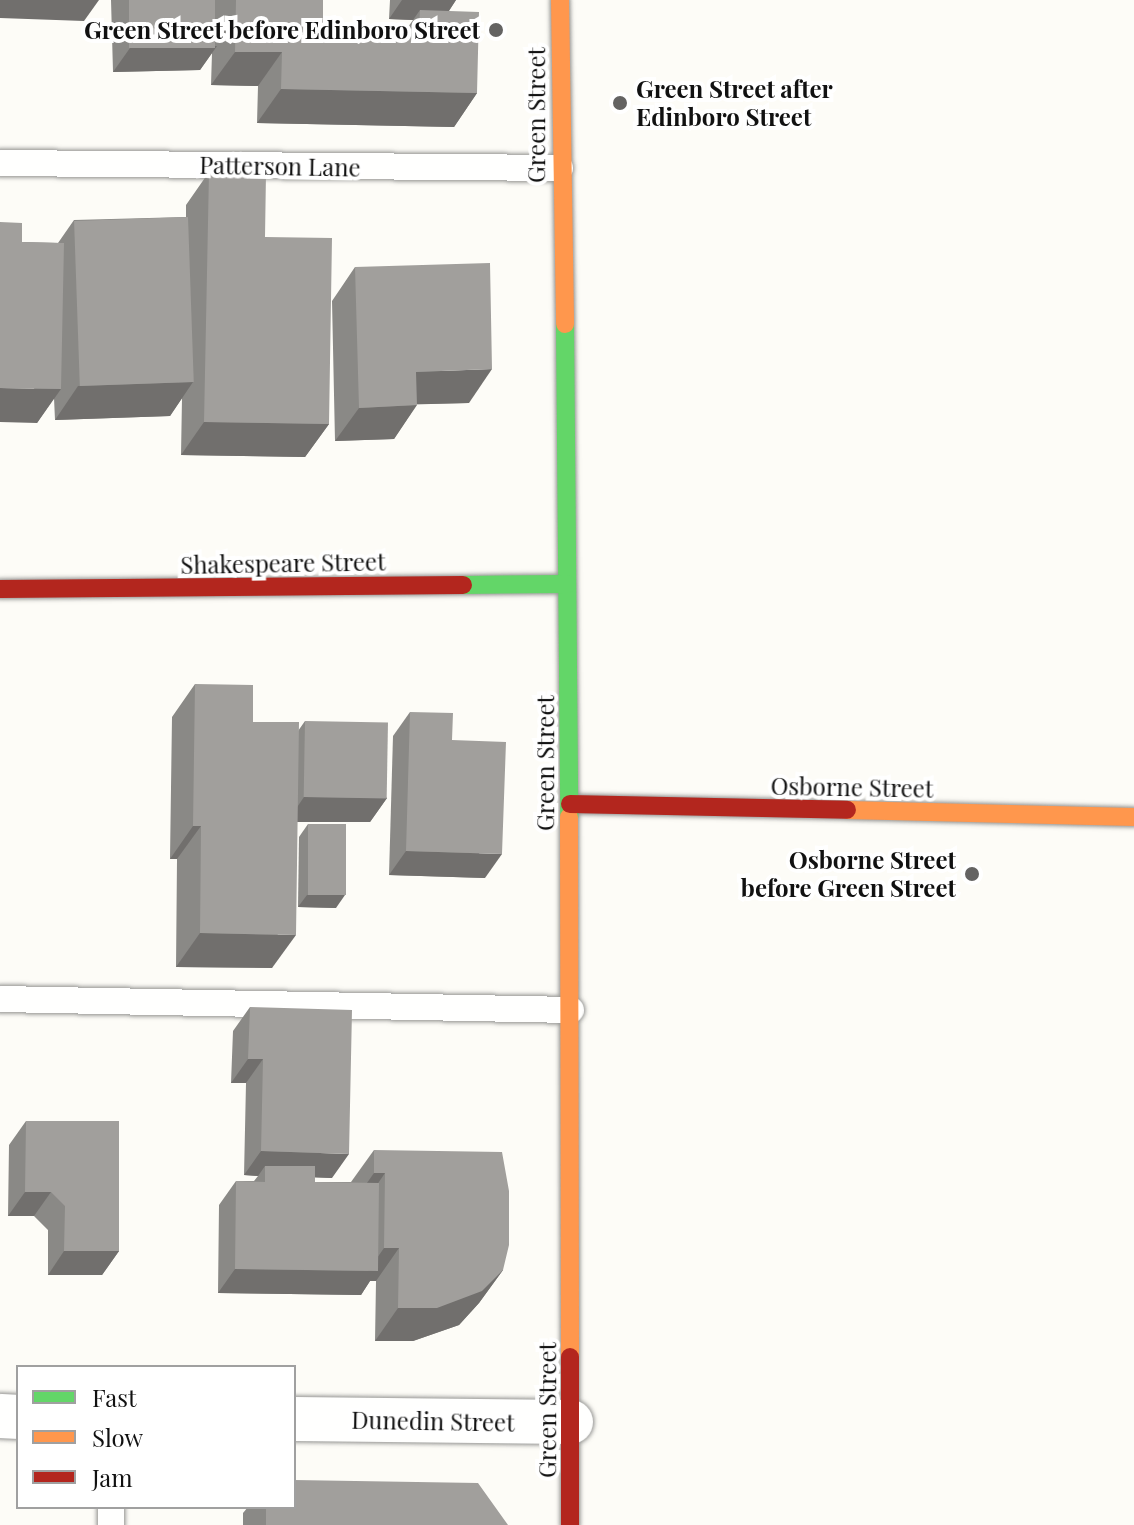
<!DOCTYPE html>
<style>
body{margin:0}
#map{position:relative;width:1134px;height:1525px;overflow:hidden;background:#fdfcf7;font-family:"Playfair Display",serif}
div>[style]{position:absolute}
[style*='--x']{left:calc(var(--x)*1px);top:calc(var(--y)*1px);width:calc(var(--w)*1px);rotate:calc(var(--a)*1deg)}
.roads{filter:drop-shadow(0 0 2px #979795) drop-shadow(0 0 2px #979795)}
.lane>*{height:26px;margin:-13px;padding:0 13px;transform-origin:13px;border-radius:13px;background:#fffffe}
.street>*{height:44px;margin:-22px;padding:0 22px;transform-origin:22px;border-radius:22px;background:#fffffe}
.fast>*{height:18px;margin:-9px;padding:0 9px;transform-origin:9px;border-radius:9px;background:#63d668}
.slow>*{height:18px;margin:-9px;padding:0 9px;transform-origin:9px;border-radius:9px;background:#ff974d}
.jam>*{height:18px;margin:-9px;padding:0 9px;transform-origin:9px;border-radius:9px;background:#b3261e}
.wall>*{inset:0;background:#8a8986}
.shaded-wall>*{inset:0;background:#716f6d}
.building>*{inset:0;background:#a19f9c;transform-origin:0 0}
.dots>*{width:22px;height:22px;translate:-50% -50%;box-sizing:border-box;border:4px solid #fff;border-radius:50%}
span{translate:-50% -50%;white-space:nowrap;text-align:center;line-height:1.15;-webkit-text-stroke:8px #fff;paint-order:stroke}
.poi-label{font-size:24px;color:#111;font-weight:700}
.right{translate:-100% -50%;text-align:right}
.left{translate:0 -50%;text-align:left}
.street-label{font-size:24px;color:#111}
.legend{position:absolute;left:16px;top:1365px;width:280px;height:144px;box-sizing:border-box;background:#fff;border:2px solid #a0a0a0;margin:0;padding:10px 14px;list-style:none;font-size:24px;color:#111}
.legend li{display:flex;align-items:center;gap:16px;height:40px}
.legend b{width:40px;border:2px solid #a0a0a0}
</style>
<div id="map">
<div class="roads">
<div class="lane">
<i style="--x:0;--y:163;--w:560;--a:0.51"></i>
<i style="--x:0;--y:999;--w:571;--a:1.1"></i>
<i style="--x:111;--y:1525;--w:18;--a:-90"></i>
</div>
<div class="street">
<i style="--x:0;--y:1416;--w:18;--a:3"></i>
<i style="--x:294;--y:1419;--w:277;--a:0.6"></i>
</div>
<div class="fast">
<i style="--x:565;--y:324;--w:493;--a:89.5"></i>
<i style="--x:463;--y:585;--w:104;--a:-0.6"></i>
</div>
<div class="slow">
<i style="--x:560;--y:0;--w:324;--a:89.1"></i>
<i style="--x:847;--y:810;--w:287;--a:1.4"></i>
<i style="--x:569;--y:817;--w:540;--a:89.89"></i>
</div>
<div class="jam">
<i style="--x:0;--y:589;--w:463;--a:-0.5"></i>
<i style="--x:570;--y:804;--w:277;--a:1.2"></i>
<i style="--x:570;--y:1357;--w:168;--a:90"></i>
</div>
</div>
<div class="wall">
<i style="clip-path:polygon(111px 0,323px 0,323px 25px,408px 27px,413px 20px,389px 19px,390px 0,456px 0,449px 11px,477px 93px,454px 127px,257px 123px,258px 86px,211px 85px,212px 53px,200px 70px,113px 72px)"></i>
<i style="clip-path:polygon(209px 172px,265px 237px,329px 424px,305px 457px,181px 455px,182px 398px,170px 416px,55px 420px,54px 398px,37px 423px,22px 242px,58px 243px,74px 220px,186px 217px,186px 205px)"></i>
<i style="clip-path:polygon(355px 267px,469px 403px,417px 404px,394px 439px,335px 441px,332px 301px)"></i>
<i style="clip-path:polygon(195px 684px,253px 722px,298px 731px,305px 721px,387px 798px,370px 822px,297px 822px,272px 968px,176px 967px,177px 859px,170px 859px,172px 717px)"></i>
<i style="clip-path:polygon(410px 712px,452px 740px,485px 878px,389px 875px,393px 736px)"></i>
<i style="clip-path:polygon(308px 824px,336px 908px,298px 907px,299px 837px)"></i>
<i style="clip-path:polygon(250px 1007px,332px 1178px,315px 1177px,315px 1182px,351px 1182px,374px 1150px,503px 1270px,479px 1303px,459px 1325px,413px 1341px,375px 1341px,376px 1281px,370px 1281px,361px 1295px,218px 1293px,219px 1205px,236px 1181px,254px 1181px,258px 1176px,244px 1175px,246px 1083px,231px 1083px,233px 1031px)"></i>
<i style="clip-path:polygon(26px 1121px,119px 1251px,102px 1275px,48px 1275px,48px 1230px,34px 1216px,8px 1216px,9px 1145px)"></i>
<i style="clip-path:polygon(248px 1507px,294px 1507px,508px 1525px,243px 1525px,243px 1513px)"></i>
</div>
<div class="shaded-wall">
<i style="clip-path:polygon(0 0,99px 0,84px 21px,0 18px)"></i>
<i style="clip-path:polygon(402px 0,456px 0,442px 21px,420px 10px,413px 20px,389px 19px)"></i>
<i style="clip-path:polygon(217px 46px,200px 70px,113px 72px,130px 48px)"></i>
<i style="clip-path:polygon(235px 52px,282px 52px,258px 86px,211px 85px)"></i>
<i style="clip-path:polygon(281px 89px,477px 93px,454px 127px,257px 123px)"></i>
<i style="clip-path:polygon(492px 369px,469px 403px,393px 405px,416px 372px)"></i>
<i style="clip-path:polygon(193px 382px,170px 416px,55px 420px,78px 386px)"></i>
<i style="clip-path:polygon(0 388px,61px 389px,37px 423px,0 422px)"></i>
<i style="clip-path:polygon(417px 405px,394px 439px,335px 441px,359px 408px)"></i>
<i style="clip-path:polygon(204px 422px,329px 424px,305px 457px,181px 455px)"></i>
<i style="clip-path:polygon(304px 797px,387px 798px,370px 822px,287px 822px)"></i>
<i style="clip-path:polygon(193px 826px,201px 826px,177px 859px,170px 859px)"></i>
<i style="clip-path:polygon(406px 851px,502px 854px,485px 878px,389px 875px)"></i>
<i style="clip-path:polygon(307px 895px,345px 895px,336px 908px,298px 907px)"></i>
<i style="clip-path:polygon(200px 933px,296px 935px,272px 968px,176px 967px)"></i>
<i style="clip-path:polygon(248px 1059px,263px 1059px,246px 1083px,231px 1083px)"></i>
<i style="clip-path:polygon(261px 1151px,349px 1154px,332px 1178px,265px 1176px,265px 1166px,258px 1176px,244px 1175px)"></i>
<i style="clip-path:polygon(374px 1173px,385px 1173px,362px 1207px,350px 1207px)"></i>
<i style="clip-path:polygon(25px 1192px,51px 1192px,34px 1216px,8px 1216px)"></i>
<i style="clip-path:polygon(384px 1248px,399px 1248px,376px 1281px,370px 1281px,361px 1295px,218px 1293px,235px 1269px,368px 1271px)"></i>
<i style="clip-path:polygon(64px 1251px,119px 1251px,102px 1275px,48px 1275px)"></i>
<i style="clip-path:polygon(503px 1270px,479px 1303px,459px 1325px,413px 1341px,375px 1341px,398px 1308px)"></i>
</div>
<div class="building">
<i style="left:129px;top:0;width:86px;height:48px"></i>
<i style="clip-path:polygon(236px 0,323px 0,323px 25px,419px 28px,420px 10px,479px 12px,477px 93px,281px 89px,282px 52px,235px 52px)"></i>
<i style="clip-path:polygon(209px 172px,266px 173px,265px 237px,332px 238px,329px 424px,204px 422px)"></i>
<i style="left:188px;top:217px;width:165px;height:114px;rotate:88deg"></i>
<i style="clip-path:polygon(0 222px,22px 223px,22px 242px,64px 243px,61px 389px,0 388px)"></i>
<i style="clip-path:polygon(490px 263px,492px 369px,416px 372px,417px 405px,359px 408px,355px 267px)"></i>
<i style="clip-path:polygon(195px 684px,253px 685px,253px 722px,299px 722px,296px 935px,200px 933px,201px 826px,193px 826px)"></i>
<i style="clip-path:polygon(410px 712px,453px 713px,452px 740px,506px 742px,502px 854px,406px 851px)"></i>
<i style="left:305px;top:721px;width:83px;height:76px;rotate:1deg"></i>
<i style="left:308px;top:824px;width:38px;height:71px"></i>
<i style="clip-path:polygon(250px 1007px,352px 1010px,349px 1154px,261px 1151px,263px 1059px,248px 1059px)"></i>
<i style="clip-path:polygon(26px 1121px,119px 1121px,119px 1251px,64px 1251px,65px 1206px,51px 1192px,25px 1192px)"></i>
<i style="clip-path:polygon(374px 1150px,502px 1152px,509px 1191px,509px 1245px,503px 1270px,482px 1291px,437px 1308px,398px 1308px,399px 1248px,384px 1248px,385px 1173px,374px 1173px)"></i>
<i style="clip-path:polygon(265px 1166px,315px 1166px,315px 1182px,379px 1183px,378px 1271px,235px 1269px,236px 1181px,265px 1182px)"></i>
<i style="clip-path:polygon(294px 1480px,478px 1483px,508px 1525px,266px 1525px,266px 1507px,294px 1507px)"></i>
</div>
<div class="dots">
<i style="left:496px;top:30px;background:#646362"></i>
<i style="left:620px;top:103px;background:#646362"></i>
<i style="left:972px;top:874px;background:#646362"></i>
</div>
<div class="poi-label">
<span class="right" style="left:480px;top:30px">Green Street before Edinboro Street</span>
<span class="left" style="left:636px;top:103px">Green Street after<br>Edinboro Street</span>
<span class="right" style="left:956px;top:874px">Osborne Street<br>before Green Street</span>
</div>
<div class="street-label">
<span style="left:536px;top:115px;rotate:-90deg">Green Street</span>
<span style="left:280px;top:166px;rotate:1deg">Patterson Lane</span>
<span style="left:283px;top:563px;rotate:-1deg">Shakespeare Street</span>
<span style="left:545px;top:763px;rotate:-90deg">Green Street</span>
<span style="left:852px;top:787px;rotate:1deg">Osborne Street</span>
<span style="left:547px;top:1410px;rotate:-90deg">Green Street</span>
<span style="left:433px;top:1421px;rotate:1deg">Dunedin Street</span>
</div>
<ul class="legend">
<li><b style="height:10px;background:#63d668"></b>Fast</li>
<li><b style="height:10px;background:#ff974d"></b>Slow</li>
<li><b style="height:10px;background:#b3261e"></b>Jam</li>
</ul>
</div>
